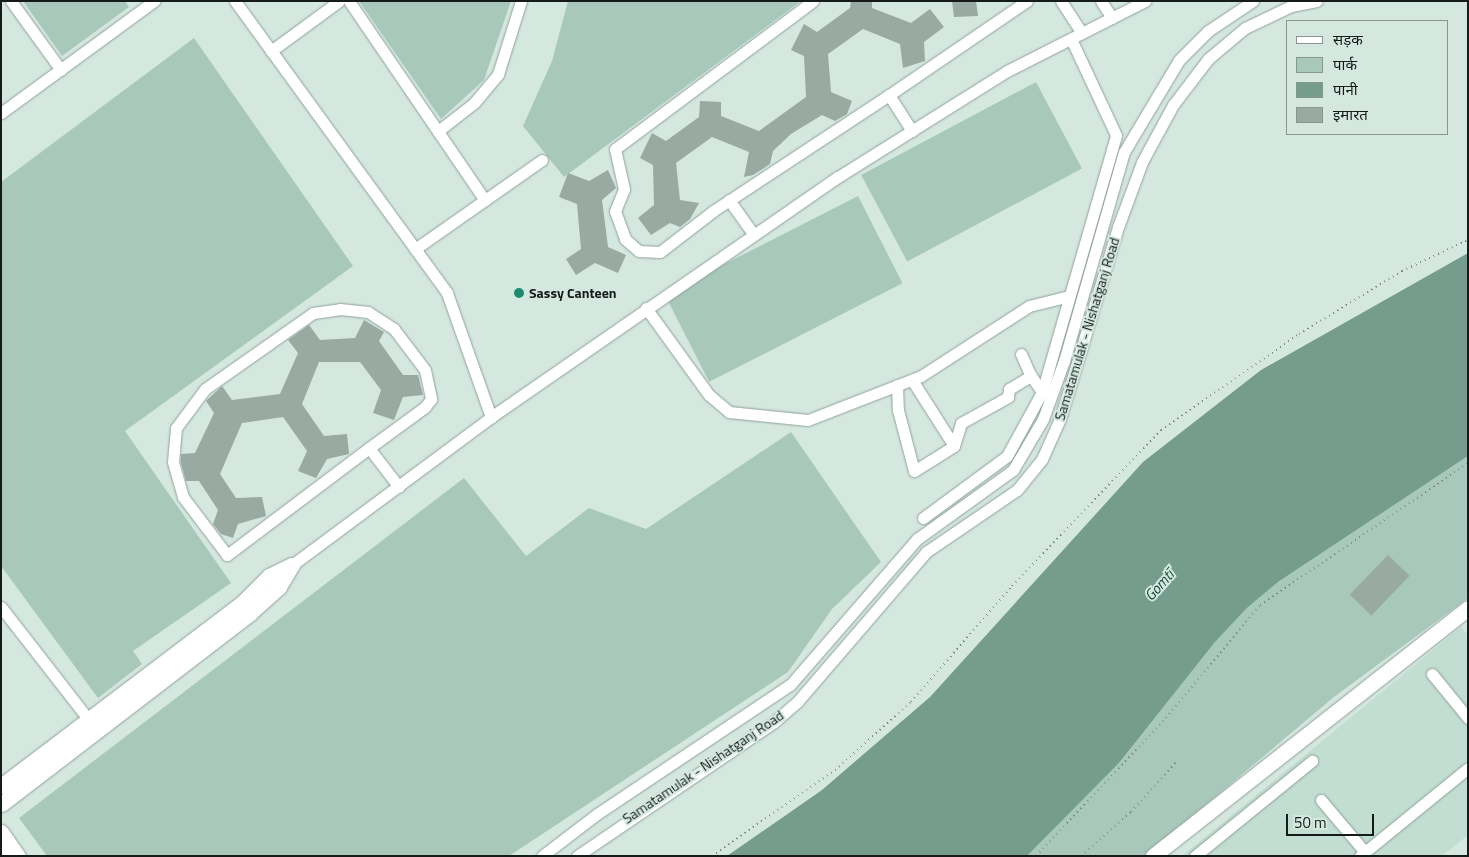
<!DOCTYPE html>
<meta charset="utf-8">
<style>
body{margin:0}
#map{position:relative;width:1469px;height:857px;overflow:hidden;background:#d5e8e0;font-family:"Titillium Web","Noto Sans Devanagari",sans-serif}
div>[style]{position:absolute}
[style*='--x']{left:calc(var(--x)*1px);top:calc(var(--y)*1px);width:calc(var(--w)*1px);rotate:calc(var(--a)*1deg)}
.built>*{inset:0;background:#c2ddd1}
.green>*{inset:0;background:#a8c8bb;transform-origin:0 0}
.water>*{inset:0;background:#759c8c}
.building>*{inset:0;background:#98aaa2;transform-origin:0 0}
.path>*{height:2px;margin-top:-1px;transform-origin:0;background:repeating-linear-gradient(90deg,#7c8983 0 1px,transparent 0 5px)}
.roads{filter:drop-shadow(0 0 1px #90a29a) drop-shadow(0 0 1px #90a29a)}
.minor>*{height:11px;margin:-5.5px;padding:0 5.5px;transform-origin:5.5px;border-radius:5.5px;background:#fff}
.major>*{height:15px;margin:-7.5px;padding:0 7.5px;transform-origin:7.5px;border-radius:7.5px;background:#fff}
.dots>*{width:14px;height:14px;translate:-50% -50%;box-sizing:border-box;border:2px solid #d5e8e0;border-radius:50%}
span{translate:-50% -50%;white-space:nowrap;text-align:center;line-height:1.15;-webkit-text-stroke:4px #d5e8e0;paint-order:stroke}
.poi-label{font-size:14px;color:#141b18;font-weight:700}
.left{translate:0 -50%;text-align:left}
.street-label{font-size:14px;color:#141b18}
.water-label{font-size:15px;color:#194d3c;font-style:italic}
.frame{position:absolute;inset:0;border:2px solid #141b18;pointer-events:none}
.legend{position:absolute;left:1286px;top:20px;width:162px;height:115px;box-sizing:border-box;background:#d5e8e0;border:1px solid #889690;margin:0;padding:6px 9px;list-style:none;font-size:15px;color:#141b18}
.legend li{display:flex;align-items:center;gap:10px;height:25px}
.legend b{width:25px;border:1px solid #889690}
.scale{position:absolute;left:1286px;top:814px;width:88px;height:22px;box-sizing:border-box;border:2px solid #141b18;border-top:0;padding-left:6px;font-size:15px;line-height:18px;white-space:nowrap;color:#141b18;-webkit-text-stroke:4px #d5e8e0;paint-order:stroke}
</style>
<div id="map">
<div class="built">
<i style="clip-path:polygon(1461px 627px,1468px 635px,1468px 835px,1442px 856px,1182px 856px)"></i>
</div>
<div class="green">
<i style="clip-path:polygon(23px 1px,125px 1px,129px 7px,62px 56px)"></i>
<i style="clip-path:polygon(359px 1px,511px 1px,484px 80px,441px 119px)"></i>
<i style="clip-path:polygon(568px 1px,801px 1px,564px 177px,523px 126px,552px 61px)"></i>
<i style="clip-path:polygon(194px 38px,353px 266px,125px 431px,231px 583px,133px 651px,142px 664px,98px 698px,1px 566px,1px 182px)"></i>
<i style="left:1036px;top:82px;width:98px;height:198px;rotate:62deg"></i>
<i style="left:858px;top:196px;width:98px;height:217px;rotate:63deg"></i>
<i style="clip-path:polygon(791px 432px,881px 562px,832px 609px,788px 672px,509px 856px,47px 856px,19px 818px,464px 478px,526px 556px,589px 508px,646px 529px)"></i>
<i style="clip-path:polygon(1468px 456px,1468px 598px,1334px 697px,1145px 856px,1027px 856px,1119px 763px,1215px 642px,1247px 608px,1278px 582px)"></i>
</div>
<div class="water">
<i style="clip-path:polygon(1468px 253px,1468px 456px,1278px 582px,1247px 608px,1215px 642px,1119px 763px,1027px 856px,727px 856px,822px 790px,930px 697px,1143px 462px,1261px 370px)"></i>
</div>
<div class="building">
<i style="clip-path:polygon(851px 1px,872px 1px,872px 8px,911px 23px,930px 9px,944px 27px,924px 42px,925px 61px,903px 68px,900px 44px,863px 29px,828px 54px,831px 92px,852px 101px,847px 114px,835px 121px,822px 115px,791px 134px,773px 151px,770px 164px,753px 175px,744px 177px,749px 152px,712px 137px,676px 163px,680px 200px,699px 203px,690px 219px,680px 227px,670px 223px,651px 235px,638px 218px,654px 205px,653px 165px,640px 158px,652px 133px,666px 141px,699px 117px,700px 101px,721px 102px,721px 116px,759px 131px,806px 97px,804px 56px,791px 50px,804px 24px,817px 32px,850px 8px)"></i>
<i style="clip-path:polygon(952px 1px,976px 1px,978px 16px,954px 17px)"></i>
<i style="clip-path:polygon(608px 170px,616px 188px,602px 200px,608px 247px,626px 255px,618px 273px,595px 263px,576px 275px,566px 259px,581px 249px,577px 204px,559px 197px,568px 173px,589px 181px)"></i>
<i style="clip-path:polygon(364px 320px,384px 332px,379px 341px,403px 375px,418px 375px,423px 395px,403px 397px,394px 420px,373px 413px,381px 390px,360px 362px,319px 362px,302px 404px,324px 436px,347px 434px,349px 454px,327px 459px,316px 478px,298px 471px,307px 451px,283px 417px,242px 423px,220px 474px,236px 498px,262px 497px,266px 516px,238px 524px,233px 538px,221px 534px,213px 524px,218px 510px,199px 481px,186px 481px,181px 463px,181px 454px,195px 453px,214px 413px,206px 401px,222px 386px,232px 400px,280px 394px,298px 353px,288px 340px,309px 325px,320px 340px,355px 338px)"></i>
<i style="left:1388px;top:555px;width:30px;height:55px;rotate:44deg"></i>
</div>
<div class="path">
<i style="--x:712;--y:856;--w:150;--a:-35"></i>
<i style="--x:835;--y:770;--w:102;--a:-41.8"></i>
<i style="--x:911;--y:702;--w:154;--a:-49"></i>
<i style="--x:1012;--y:586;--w:216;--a:-46.3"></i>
<i style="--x:1161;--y:430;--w:168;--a:-34.8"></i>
<i style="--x:1299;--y:334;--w:121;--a:-31.5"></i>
<i style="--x:1402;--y:271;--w:73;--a:-25.2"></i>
<i style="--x:1036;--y:856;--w:190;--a:-46.7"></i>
<i style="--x:1166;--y:718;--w:147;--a:-50.2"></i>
<i style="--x:1260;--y:605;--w:252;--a:-34.3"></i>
<i style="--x:1081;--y:856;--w:67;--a:-41.3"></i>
<i style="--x:1131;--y:812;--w:67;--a:-48"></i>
</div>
<div class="roads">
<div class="minor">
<i style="--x:11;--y:1;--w:85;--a:54.1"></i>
<i style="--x:235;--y:1;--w:361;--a:54"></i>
<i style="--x:447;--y:293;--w:132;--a:70.5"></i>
<i style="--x:349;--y:1;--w:241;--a:55.7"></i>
<i style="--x:813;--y:1;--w:247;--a:143.2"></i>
<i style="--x:615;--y:149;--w:41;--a:77.3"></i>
<i style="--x:624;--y:189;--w:24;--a:112"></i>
<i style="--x:615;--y:211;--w:30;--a:70"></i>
<i style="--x:625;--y:239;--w:18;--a:41"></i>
<i style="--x:639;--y:251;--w:21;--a:3"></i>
<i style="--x:660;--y:252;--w:67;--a:-37.7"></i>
<i style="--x:713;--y:211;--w:211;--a:-33.4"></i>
<i style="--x:1061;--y:1;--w:38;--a:57"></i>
<i style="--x:1101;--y:1;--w:20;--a:57"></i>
<i style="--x:271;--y:51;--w:84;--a:-36.3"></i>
<i style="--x:1;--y:113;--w:190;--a:-36.2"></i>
<i style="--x:438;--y:131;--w:46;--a:-37.9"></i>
<i style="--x:474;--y:103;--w:38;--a:-50"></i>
<i style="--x:498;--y:74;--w:77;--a:-72.5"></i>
<i style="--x:912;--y:131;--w:43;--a:-122.6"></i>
<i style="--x:889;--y:95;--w:167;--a:-34.3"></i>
<i style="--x:729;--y:200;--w:43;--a:54.5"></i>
<i style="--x:415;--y:249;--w:155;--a:-35"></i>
<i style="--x:646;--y:308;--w:107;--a:54.1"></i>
<i style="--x:709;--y:395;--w:26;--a:40"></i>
<i style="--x:729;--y:412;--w:79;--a:5.8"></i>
<i style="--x:808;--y:420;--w:121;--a:-21.3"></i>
<i style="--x:921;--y:376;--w:129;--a:-32.9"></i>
<i style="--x:1029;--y:306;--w:38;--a:-14"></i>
<i style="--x:1021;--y:354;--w:24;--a:66"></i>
<i style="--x:912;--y:380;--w:78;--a:57.5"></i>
<i style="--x:897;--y:385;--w:25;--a:88"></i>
<i style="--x:898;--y:410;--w:63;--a:75.3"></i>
<i style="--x:914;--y:471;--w:47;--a:-32"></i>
<i style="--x:954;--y:446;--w:24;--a:-73"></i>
<i style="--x:961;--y:423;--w:54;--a:-29"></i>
<i style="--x:1008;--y:397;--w:8;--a:-83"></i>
<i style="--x:1009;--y:389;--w:26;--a:-31"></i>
<i style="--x:1031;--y:376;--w:19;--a:55"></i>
<i style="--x:369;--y:448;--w:178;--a:143"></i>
<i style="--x:227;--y:555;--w:73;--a:-127.2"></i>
<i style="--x:183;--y:497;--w:36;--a:-106"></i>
<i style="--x:173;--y:462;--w:34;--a:-85"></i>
<i style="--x:176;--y:428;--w:49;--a:-53.4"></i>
<i style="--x:205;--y:389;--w:132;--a:-35.1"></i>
<i style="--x:313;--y:313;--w:27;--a:-8"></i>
<i style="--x:340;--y:309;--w:28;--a:6"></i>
<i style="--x:368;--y:312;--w:31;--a:33"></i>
<i style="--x:394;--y:329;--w:51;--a:52.9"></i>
<i style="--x:425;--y:370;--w:30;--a:78"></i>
<i style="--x:431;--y:399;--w:10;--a:127"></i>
<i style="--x:425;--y:407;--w:69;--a:143.8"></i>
<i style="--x:369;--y:448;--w:49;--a:52.4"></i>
<i style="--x:923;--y:518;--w:104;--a:-36.4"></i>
<i style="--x:1007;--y:456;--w:73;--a:-61.3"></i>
<i style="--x:1042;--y:392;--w:267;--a:-73.9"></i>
<i style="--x:1116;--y:135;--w:106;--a:-115.1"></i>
<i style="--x:292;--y:565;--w:248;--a:-36.6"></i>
<i style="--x:491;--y:417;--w:422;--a:-34.7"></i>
<i style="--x:838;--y:177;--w:199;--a:-32.1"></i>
<i style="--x:1007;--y:71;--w:155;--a:-26.9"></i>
<i style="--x:1;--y:607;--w:143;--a:52.1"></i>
<i style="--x:1432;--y:674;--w:57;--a:50.7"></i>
<i style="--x:1321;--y:800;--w:68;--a:49.8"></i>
<i style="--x:542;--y:856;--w:69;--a:-37.4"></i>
<i style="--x:597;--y:814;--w:232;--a:-33.8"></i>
<i style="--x:790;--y:685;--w:194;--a:-49"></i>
<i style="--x:917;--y:539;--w:118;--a:-35.7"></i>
<i style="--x:1013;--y:470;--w:59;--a:-59.5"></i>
<i style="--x:1043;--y:419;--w:62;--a:-70.1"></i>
<i style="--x:1064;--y:361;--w:217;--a:-74"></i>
<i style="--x:1124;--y:152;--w:107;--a:-59.1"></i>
<i style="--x:1179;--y:60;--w:41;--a:-45"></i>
<i style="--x:1208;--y:31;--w:54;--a:-33.7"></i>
<i style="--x:577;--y:856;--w:238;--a:-34.2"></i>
<i style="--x:774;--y:722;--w:32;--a:-41"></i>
<i style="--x:798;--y:701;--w:196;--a:-49.3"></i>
<i style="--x:926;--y:552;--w:110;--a:-34.3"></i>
<i style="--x:1017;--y:490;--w:40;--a:-51"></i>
<i style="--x:1042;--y:459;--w:44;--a:-65.8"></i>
<i style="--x:1060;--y:419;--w:201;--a:-73.2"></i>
<i style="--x:1118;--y:227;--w:69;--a:-69.7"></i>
<i style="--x:1142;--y:162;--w:65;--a:-61.5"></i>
<i style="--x:1173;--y:105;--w:58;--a:-52.7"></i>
<i style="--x:1208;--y:59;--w:48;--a:-40"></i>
<i style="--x:1245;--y:28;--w:51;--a:-25.6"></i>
<i style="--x:1291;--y:6;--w:26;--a:-11"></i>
<i style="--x:1195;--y:856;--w:151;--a:-39.1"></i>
<i style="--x:1360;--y:856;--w:139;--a:-39.2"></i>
</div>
<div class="major">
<i style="--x:1;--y:786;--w:301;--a:-37.2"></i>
<i style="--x:241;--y:604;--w:40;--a:-45"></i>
<i style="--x:269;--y:576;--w:25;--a:-26"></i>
<i style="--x:292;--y:565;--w:26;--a:121"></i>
<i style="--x:279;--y:587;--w:40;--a:138"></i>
<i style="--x:249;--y:614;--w:312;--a:142.5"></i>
<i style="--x:1;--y:832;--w:29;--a:55"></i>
<i style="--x:1;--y:853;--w:4;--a:56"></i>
<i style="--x:1153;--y:856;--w:401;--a:-38.2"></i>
</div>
</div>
<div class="dots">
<i style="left:519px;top:293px;background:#1c8c6c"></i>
</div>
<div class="poi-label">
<span class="left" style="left:529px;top:293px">Sassy Canteen</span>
</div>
<div class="street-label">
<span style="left:1087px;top:329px;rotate:-73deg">Samatamulak - Nishatganj Road</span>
<span style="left:703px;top:767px;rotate:-34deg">Samatamulak - Nishatganj Road</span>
</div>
<div class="water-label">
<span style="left:1159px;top:585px;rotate:-48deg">Gomtī</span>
</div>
<div class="frame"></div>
<ul class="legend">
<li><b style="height:6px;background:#fff"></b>सड़क</li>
<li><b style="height:14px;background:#a8c8bb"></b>पार्क</li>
<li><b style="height:14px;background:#759c8c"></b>पानी</li>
<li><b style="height:14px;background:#98aaa2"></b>इमारत</li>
</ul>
<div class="scale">50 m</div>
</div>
